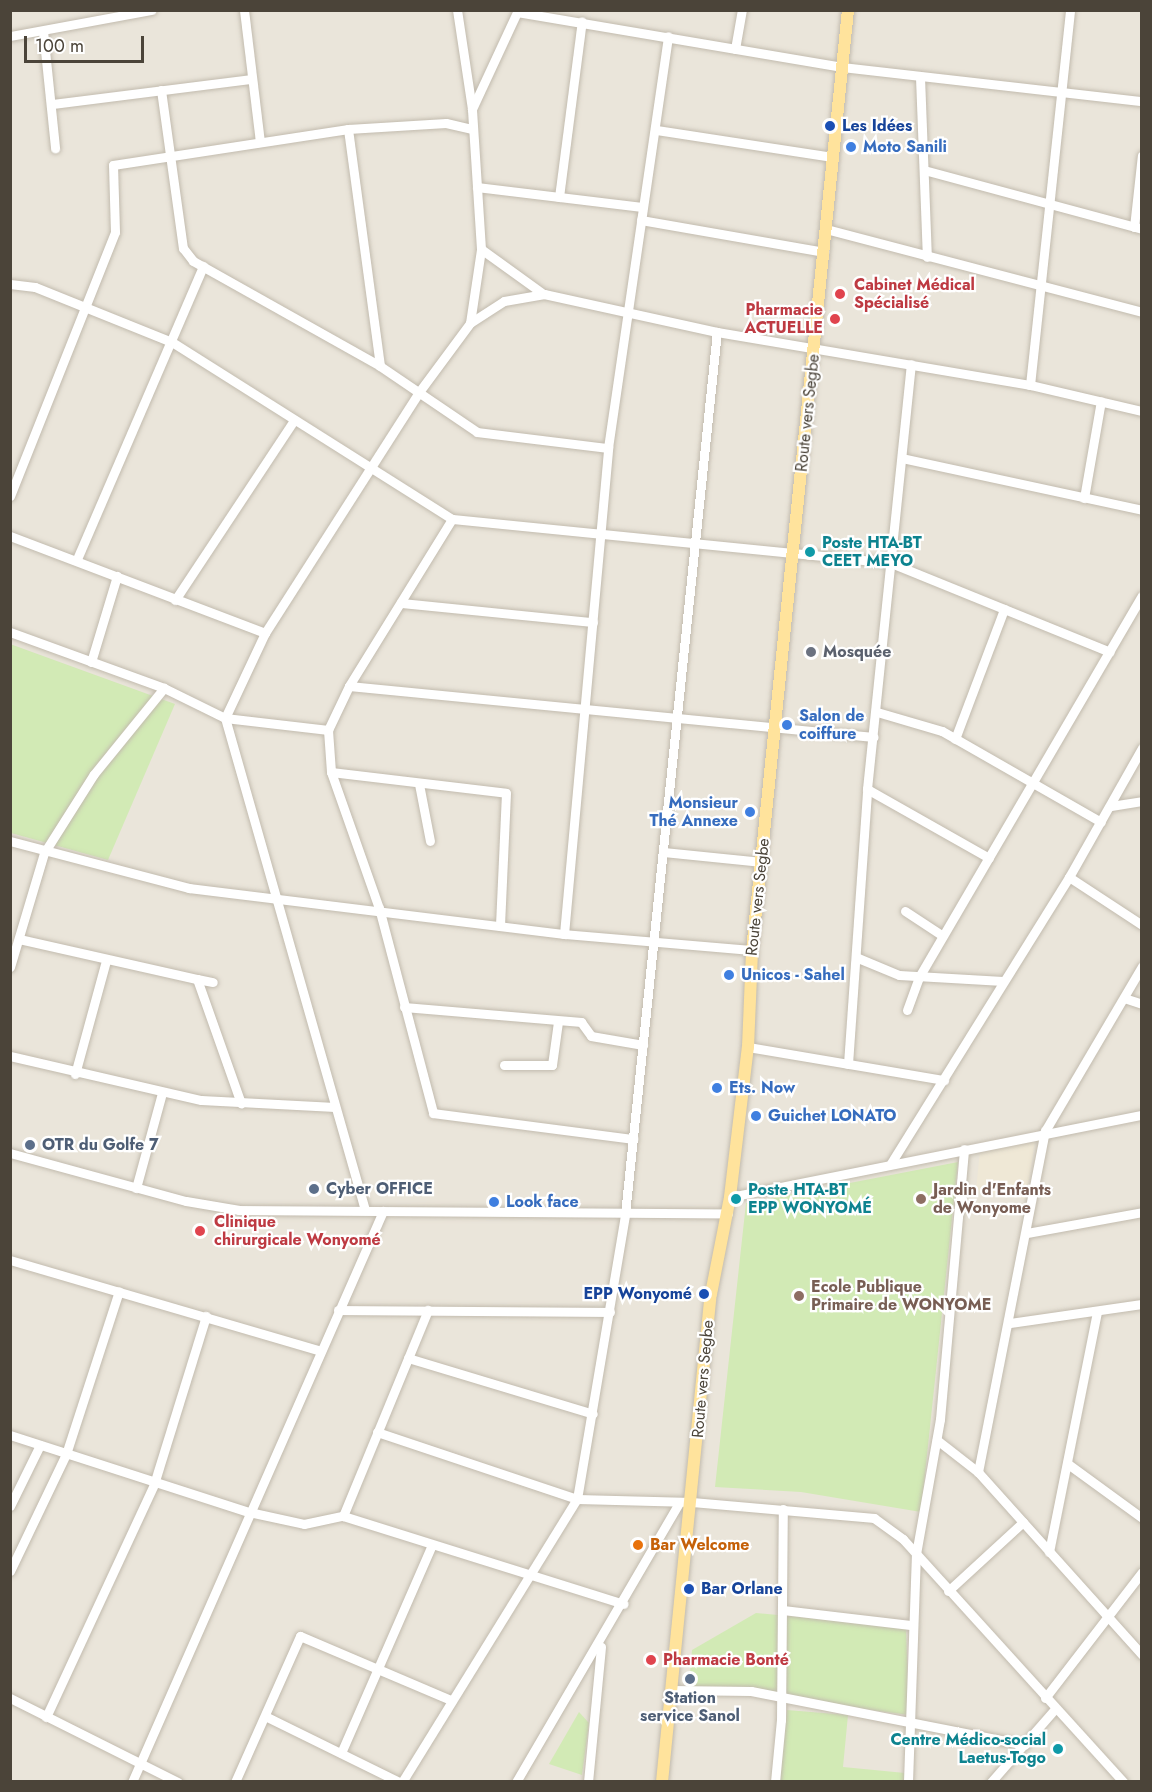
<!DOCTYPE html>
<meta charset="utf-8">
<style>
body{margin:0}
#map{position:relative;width:1152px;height:1792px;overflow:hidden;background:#f6f3ec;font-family:Jost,sans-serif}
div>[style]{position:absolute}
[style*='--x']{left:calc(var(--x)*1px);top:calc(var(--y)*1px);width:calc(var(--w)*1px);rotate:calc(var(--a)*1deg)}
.residential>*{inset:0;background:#eae5da;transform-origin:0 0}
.education>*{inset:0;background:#efe8d6}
.green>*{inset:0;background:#d2eab5}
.roads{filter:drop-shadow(0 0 2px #c2bbae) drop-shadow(0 0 2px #c2bbae)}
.minor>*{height:9px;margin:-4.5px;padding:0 4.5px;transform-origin:4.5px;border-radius:4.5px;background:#fff}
.major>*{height:12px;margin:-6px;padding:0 6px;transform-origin:6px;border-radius:6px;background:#ffe39c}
.dots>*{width:16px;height:16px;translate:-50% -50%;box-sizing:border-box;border:3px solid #fff;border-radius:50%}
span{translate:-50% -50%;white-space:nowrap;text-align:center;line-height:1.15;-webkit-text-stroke:4.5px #fff;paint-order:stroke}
.transit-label{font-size:16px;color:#164399;font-weight:700}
.left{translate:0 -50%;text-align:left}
.right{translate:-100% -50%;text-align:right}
.shop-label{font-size:16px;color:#366cbe;font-weight:700}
.health-label{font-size:16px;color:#be3a42;font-weight:700}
.street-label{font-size:16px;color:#4b4439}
.culture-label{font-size:16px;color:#0d838f;font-weight:700}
.worship-label{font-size:16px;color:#5b616d;font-weight:700}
.service-label{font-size:16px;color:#4e5e75;font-weight:700}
.education-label{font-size:16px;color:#785e54;font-weight:700}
.food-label{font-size:16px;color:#c56008;font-weight:700}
.frame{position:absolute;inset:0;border:12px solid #4b4439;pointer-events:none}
.scale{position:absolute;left:24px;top:36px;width:120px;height:27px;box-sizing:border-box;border:3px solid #4b4439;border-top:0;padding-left:8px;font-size:18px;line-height:21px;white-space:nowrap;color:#4b4439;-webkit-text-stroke:4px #fff;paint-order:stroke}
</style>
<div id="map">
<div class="residential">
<i style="left:11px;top:11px;width:1130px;height:1770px"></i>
</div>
<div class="education">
<i style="clip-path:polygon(1035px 1141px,1026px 1199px,976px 1190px,980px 1151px)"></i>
</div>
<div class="green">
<i style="clip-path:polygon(10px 644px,175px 704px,108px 860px,11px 833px)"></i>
<i style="clip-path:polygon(958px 1162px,921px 1512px,801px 1492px,715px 1487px,746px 1203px)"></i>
<i style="clip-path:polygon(756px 1613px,906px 1627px,909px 1715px,689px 1686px,692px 1650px)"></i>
<i style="clip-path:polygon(787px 1710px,848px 1715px,843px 1767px,905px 1773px,905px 1781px,780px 1782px)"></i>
<i style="clip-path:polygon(579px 1712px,589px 1723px,582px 1775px,549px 1764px)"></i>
</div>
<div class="roads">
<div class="minor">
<i style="--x:244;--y:10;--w:133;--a:83.1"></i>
<i style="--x:517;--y:12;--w:330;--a:9.6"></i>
<i style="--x:842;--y:67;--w:302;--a:6.5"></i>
<i style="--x:43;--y:31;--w:118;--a:84.1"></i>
<i style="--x:10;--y:36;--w:144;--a:-10.4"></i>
<i style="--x:735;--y:49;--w:40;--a:-80"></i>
<i style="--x:920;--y:77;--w:180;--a:87.8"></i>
<i style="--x:161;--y:90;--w:160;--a:82.1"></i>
<i style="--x:183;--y:248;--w:16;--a:52"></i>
<i style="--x:193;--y:261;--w:214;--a:29.3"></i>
<i style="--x:380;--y:366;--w:117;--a:34.2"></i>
<i style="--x:477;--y:432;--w:132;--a:7"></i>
<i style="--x:53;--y:104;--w:200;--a:-7.2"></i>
<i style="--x:472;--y:109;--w:109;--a:-65.1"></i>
<i style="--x:348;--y:129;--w:239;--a:82.3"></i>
<i style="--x:656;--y:130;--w:179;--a:8.7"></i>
<i style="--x:924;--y:170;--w:226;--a:15.1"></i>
<i style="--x:477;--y:187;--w:166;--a:6.9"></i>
<i style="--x:559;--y:197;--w:177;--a:-82.6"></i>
<i style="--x:641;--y:220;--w:186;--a:9.9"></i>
<i style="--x:1134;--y:227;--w:72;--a:-83.7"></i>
<i style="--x:826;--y:229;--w:327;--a:14.7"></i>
<i style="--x:481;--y:249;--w:75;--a:35.8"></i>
<i style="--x:10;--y:284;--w:25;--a:7"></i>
<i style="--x:35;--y:287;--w:148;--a:21.9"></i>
<i style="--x:172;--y:342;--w:331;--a:32.3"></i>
<i style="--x:452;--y:519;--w:441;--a:5.7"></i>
<i style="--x:891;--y:563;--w:236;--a:22.1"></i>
<i style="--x:470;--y:323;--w:40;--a:-32.9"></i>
<i style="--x:504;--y:301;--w:41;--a:-9.9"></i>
<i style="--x:544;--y:294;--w:177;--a:12.4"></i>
<i style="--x:717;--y:332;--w:317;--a:9.6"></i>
<i style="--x:1030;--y:385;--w:115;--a:13.1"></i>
<i style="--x:1030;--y:385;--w:377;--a:-83.9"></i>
<i style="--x:902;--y:458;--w:246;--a:12.2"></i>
<i style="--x:10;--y:496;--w:284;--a:-68.3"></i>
<i style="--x:115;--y:232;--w:67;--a:-91.7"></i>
<i style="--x:113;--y:165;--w:238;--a:-8.7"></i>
<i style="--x:348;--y:129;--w:98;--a:-3.5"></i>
<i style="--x:446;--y:123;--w:27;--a:13"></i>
<i style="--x:1084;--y:498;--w:98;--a:-80.1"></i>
<i style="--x:452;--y:519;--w:196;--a:121.7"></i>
<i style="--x:349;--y:686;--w:49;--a:115.5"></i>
<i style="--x:328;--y:730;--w:42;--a:85.9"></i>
<i style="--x:331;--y:772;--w:144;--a:70.6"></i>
<i style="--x:379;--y:908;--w:212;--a:75.2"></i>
<i style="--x:433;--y:1113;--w:202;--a:7.4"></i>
<i style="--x:10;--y:536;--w:273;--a:20.8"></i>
<i style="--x:77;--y:559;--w:319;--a:-66.7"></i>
<i style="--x:175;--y:600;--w:216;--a:-56.5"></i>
<i style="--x:401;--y:603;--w:193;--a:5.7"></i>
<i style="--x:10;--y:632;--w:164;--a:20"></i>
<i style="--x:164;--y:688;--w:68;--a:26.2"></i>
<i style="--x:225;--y:718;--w:104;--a:6.6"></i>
<i style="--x:91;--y:662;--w:90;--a:-73.2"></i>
<i style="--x:349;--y:686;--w:527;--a:5.55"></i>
<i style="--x:877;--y:712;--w:68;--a:16.3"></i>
<i style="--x:942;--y:731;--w:183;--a:29.8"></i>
<i style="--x:955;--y:739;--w:139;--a:-69.3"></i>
<i style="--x:331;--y:772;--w:176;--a:6.8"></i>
<i style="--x:506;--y:793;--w:133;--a:92.6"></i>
<i style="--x:419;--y:784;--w:58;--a:79.1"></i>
<i style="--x:867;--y:789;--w:140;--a:29.5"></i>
<i style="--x:1111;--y:806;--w:31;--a:-9"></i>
<i style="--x:10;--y:841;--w:185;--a:14.7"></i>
<i style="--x:189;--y:888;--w:378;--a:7"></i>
<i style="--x:564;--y:934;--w:189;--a:4.9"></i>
<i style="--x:663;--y:852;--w:100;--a:5.8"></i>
<i style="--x:1069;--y:877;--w:87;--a:33.3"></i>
<i style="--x:905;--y:911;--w:45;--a:33.3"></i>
<i style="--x:564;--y:934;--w:488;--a:-84.8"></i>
<i style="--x:608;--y:448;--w:416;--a:-81.7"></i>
<i style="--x:19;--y:939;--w:182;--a:12.7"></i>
<i style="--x:197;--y:979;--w:132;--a:70.5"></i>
<i style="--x:858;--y:958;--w:44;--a:22.5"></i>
<i style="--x:899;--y:975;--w:104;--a:3.3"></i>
<i style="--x:10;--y:967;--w:119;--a:-73.4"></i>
<i style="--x:44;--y:853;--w:93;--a:-57.7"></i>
<i style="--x:94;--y:774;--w:111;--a:-50.9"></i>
<i style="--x:197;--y:979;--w:16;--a:11"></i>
<i style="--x:1124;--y:998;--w:19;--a:18"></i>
<i style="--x:404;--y:1007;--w:178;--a:4.8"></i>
<i style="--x:581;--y:1022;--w:17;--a:54"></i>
<i style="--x:591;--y:1036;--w:53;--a:9.8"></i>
<i style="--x:907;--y:1010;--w:35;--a:-70"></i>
<i style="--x:919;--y:977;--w:441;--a:-59.7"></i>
<i style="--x:748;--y:1047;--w:199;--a:9.6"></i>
<i style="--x:10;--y:1056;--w:196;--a:13"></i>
<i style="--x:201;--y:1100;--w:134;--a:3"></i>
<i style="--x:848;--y:1064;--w:276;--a:-86"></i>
<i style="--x:867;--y:789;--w:427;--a:-84.1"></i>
<i style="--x:504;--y:1065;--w:48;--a:0"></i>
<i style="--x:552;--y:1065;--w:43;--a:-82.1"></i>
<i style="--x:75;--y:1074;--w:117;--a:-74.7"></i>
<i style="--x:10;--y:1153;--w:182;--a:15.3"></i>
<i style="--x:186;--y:1201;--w:54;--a:9.6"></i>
<i style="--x:239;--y:1210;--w:489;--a:0.4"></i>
<i style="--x:891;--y:1163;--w:337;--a:-58.1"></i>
<i style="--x:1069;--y:877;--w:148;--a:-60.5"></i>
<i style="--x:136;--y:1188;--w:98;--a:-74.7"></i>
<i style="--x:730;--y:1197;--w:420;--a:-11.3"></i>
<i style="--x:365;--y:1210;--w:512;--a:-105.88"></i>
<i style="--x:225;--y:718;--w:94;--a:-64.8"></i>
<i style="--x:265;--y:633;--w:286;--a:-57.4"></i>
<i style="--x:419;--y:392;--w:86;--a:-53.5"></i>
<i style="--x:470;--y:323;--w:75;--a:-81.5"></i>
<i style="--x:481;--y:249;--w:140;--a:-93.7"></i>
<i style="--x:472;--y:109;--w:100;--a:-98.6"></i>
<i style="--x:1027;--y:1233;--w:117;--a:-10.3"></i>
<i style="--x:10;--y:1260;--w:321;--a:16.3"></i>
<i style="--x:338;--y:1310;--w:272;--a:0.4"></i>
<i style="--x:1010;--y:1323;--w:133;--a:-8.2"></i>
<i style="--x:408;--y:1358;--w:193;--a:16.8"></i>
<i style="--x:377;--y:1432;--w:211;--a:18.5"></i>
<i style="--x:577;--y:1499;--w:115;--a:1.5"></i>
<i style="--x:692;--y:1502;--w:183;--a:5"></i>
<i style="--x:874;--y:1518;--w:36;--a:36"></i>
<i style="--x:903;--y:1539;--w:328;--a:47.8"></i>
<i style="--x:10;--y:1435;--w:251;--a:17.9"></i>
<i style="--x:249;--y:1512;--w:56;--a:12.3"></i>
<i style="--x:304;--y:1524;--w:40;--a:-12"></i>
<i style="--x:343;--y:1516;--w:294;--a:17.4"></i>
<i style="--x:937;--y:1440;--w:52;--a:38"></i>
<i style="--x:978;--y:1472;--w:246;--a:48.1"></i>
<i style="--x:1068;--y:1464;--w:92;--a:36.1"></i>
<i style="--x:978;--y:1472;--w:348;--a:-78.9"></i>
<i style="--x:1045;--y:1131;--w:191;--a:-59.5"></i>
<i style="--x:10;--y:1506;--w:68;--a:-63.8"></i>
<i style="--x:343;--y:1516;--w:223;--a:-67.6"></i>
<i style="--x:1049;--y:1552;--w:245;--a:-78.7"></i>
<i style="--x:10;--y:1571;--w:130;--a:-64.4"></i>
<i style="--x:66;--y:1454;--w:171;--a:-72"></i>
<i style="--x:948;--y:1591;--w:102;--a:-42.6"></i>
<i style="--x:783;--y:1610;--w:128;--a:6.7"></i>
<i style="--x:671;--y:1690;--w:80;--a:0.7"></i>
<i style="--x:751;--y:1691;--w:279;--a:11.1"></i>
<i style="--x:10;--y:1698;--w:188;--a:26.6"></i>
<i style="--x:1045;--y:1698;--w:159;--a:-52.4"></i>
<i style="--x:265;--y:1716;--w:149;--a:26.2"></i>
<i style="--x:46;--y:1717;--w:257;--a:-65.1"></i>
<i style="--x:154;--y:1484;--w:176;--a:-72.8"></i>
<i style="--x:341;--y:1753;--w:227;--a:-66.4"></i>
<i style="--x:132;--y:1782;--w:624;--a:-66.27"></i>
<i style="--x:235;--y:1782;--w:160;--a:-66"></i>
<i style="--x:300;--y:1636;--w:164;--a:23"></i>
<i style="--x:402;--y:1782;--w:333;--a:-58.3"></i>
<i style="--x:577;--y:1499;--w:289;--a:-80.4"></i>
<i style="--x:625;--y:1214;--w:887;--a:-84.05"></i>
<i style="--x:516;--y:1782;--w:321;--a:-59.7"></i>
<i style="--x:588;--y:1782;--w:136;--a:-84.5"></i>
<i style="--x:775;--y:1782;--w:62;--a:-84.5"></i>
<i style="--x:781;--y:1720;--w:211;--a:-89.5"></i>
<i style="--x:908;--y:1782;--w:228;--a:-88"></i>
<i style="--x:916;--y:1554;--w:137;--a:-79.9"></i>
<i style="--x:940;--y:1419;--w:271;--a:-84.9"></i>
<i style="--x:991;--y:1782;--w:97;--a:-48.8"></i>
</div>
<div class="major">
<i style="--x:662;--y:1782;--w:490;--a:-84.3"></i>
<i style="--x:711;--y:1294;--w:99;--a:-78.9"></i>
<i style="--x:730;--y:1197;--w:151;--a:-83.2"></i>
<i style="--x:748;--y:1047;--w:97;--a:-87.6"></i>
<i style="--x:752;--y:950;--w:945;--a:-84.17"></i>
</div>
</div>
<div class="dots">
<i style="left:830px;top:126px;background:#1a4fb4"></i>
<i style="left:851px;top:147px;background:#3f7fe0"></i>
<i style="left:840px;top:294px;background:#e0444e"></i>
<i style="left:835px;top:319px;background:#e0444e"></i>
<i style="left:810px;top:552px;background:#0f9aa8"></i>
<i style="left:811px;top:652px;background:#6b7280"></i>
<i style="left:787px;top:725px;background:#3f7fe0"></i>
<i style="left:750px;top:812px;background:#3f7fe0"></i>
<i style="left:729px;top:975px;background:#3f7fe0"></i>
<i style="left:717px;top:1088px;background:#3f7fe0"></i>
<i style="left:756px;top:1116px;background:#3f7fe0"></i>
<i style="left:30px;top:1145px;background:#5c6f8a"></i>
<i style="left:314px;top:1189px;background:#5c6f8a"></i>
<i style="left:736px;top:1199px;background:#0f9aa8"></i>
<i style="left:921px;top:1199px;background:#8d6e63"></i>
<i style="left:494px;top:1202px;background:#3f7fe0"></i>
<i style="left:200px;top:1231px;background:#e0444e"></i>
<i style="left:704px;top:1294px;background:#1a4fb4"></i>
<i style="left:799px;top:1296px;background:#8d6e63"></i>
<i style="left:638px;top:1545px;background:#e8710a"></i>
<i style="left:689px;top:1589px;background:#1a4fb4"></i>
<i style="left:651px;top:1660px;background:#e0444e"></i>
<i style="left:690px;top:1679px;background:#5c6f8a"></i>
<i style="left:1058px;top:1749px;background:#0f9aa8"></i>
</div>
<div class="transit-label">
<span class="left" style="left:842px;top:126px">Les Idées</span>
<span class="right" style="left:692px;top:1294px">EPP Wonyomé</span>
<span class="left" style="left:701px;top:1589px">Bar Orlane</span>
</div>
<div class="shop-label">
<span class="left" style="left:863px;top:147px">Moto Sanili</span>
<span class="left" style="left:799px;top:725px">Salon de<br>coiffure</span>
<span class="right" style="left:738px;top:812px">Monsieur<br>Thé Annexe</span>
<span class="left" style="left:741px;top:975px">Unicos - Sahel</span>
<span class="left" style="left:729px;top:1088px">Ets. Now</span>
<span class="left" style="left:768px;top:1116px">Guichet LONATO</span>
<span class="left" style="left:506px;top:1202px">Look face</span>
</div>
<div class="health-label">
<span class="left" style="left:854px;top:294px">Cabinet Médical<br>Spécialisé</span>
<span class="right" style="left:823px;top:319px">Pharmacie<br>ACTUELLE</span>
<span class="left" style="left:214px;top:1231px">Clinique<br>chirurgicale Wonyomé</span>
<span class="left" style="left:663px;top:1660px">Pharmacie Bonté</span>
</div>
<div class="street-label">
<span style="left:808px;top:413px;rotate:-84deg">Route vers Segbe</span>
<span style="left:758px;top:897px;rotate:-84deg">Route vers Segbe</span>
<span style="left:703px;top:1379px;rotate:-85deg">Route vers Segbe</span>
</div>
<div class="culture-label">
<span class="left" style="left:822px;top:552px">Poste HTA-BT<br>CEET MEYO</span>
<span class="left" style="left:748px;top:1199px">Poste HTA-BT<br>EPP WONYOMÉ</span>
<span class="right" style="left:1046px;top:1749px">Centre Médico-social<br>Laetus-Togo</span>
</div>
<div class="worship-label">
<span class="left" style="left:823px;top:652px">Mosquée</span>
</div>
<div class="service-label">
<span class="left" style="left:42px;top:1145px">OTR du Golfe 7</span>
<span class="left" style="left:326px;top:1189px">Cyber OFFICE</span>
<span style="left:690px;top:1707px">Station<br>service Sanol</span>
</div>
<div class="education-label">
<span class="left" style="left:933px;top:1199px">Jardin d'Enfants<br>de Wonyome</span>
<span class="left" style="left:811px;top:1296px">Ecole Publique<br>Primaire de WONYOME</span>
</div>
<div class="food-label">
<span class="left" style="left:650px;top:1545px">Bar Welcome</span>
</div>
<div class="frame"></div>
<div class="scale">100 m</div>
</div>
